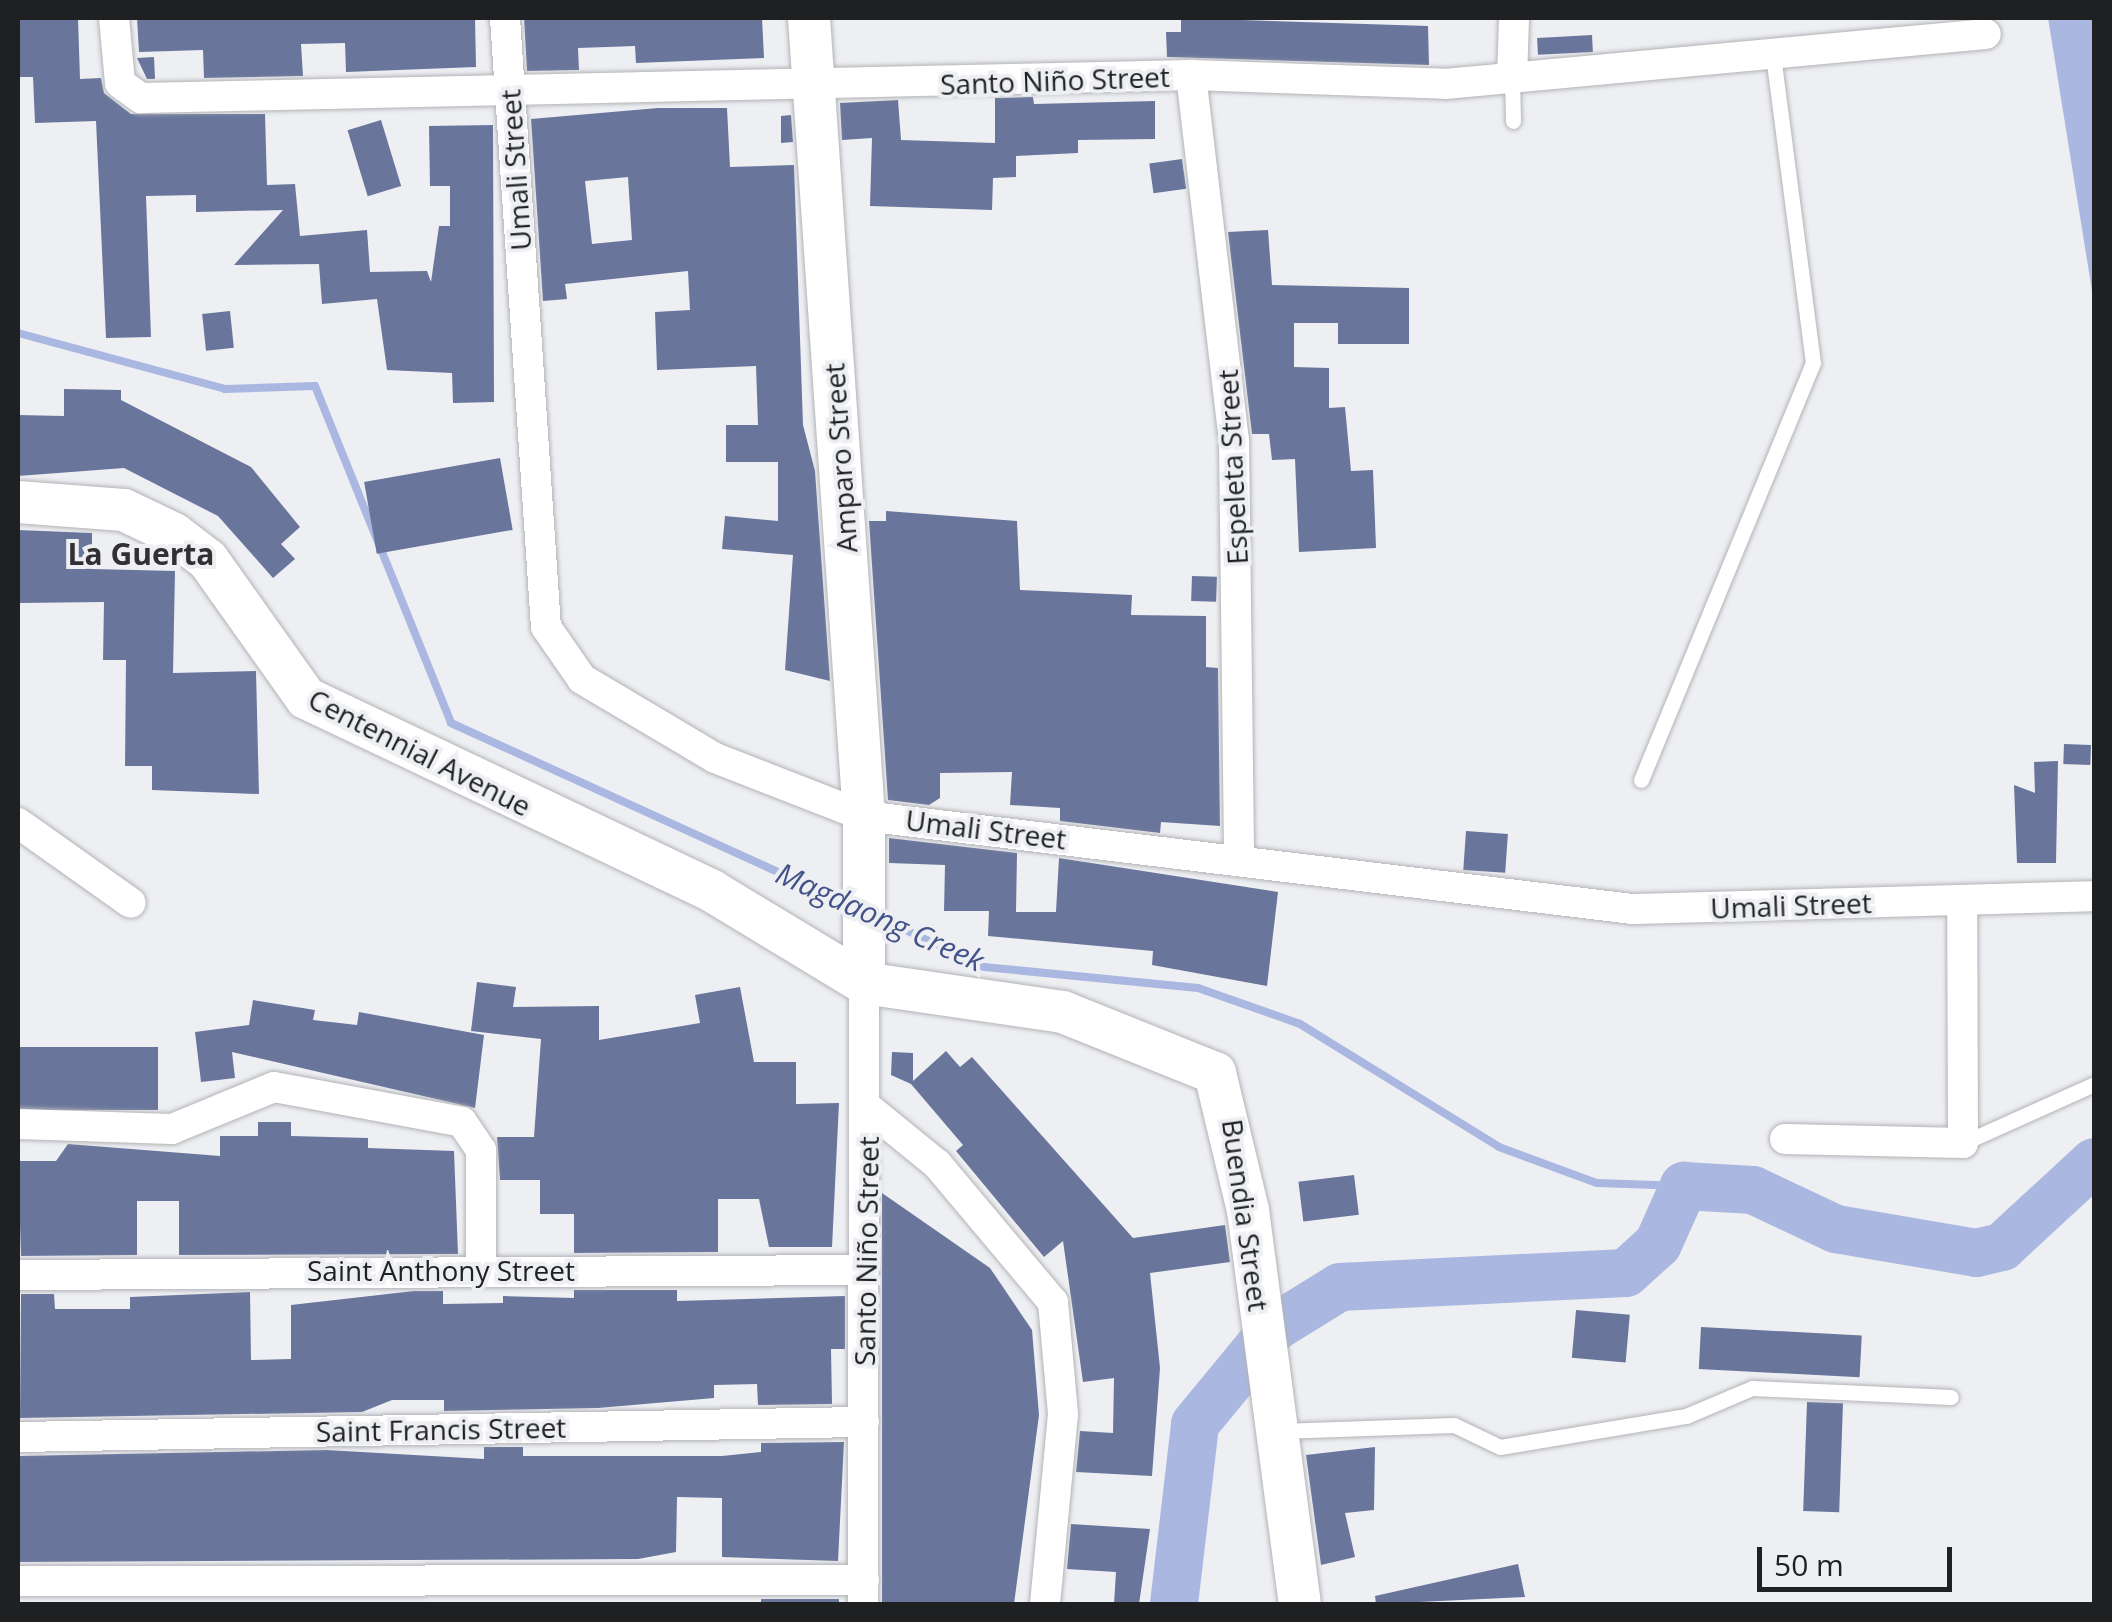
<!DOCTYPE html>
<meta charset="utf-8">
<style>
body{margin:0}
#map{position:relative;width:2112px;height:1622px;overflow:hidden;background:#eeeff3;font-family:"Open Sans",sans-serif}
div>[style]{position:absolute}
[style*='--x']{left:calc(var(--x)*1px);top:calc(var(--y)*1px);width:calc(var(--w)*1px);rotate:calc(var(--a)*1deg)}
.water>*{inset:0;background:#aab8e1}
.stream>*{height:8px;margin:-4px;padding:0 4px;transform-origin:4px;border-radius:4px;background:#aab8e1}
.river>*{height:48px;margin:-24px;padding:0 24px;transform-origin:24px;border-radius:24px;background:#aab8e1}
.building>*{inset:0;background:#69759b;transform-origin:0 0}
.roads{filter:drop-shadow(0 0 2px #b2b3b6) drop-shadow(0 0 2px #b2b3b6)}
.lane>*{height:15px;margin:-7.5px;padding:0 7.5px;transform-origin:7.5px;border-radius:7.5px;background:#fff}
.street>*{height:30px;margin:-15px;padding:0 15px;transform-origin:15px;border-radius:15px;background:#fff}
.secondary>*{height:42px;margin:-21px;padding:0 21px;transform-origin:21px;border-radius:21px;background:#fff}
span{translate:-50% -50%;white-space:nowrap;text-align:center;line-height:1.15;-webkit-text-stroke:8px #eeeff3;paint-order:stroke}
.street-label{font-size:28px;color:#1f2021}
.neighbourhood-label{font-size:30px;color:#313134;font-weight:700}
.water-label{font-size:30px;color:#435288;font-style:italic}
.frame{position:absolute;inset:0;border:20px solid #1f2021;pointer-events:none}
.scale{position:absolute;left:1757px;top:1547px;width:195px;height:45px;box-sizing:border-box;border:5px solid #1f2021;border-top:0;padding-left:12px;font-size:30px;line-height:35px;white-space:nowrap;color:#1f2021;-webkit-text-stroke:8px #eeeff3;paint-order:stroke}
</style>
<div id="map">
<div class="water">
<i style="clip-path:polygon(2048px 18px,2094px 18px,2094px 303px)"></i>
</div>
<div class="stream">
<i style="--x:18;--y:333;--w:214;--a:15.1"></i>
<i style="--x:225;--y:389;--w:90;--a:-1.9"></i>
<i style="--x:315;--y:386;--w:363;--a:68"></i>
<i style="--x:451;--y:723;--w:437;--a:24.5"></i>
<i style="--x:880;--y:918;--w:115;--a:25.2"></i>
<i style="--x:984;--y:967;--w:215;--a:5.6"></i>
<i style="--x:1198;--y:988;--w:108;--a:19.4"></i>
<i style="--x:1300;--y:1024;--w:234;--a:31.7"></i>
<i style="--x:1499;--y:1147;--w:104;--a:20.2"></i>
<i style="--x:1597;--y:1183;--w:87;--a:2"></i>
</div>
<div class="river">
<i style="--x:1174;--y:1604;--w:181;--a:-83.3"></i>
<i style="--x:1195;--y:1424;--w:126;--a:-50.5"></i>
<i style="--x:1275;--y:1327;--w:76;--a:-31.6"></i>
<i style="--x:1340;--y:1287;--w:286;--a:-2.8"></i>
<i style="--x:1626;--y:1273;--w:43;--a:-42.2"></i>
<i style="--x:1658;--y:1244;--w:64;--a:-65.9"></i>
<i style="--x:1684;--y:1186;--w:69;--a:3.3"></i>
<i style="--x:1753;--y:1190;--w:92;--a:25.2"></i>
<i style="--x:1836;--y:1229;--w:142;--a:9.7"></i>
<i style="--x:1976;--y:1253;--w:27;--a:-13"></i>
<i style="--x:2002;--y:1247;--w:125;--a:-42.7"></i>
</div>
<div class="building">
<i style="clip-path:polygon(20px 18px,78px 18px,80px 79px,101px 78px,104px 93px,131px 114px,265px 114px,267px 185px,295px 184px,300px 236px,367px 230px,370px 272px,427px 271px,431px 282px,439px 226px,450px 226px,450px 186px,430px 186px,429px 126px,493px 125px,494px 402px,453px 403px,452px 373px,387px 370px,377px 299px,322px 304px,319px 264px,234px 265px,283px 210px,196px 212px,196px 195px,146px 196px,151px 337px,106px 338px,96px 121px,35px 123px,33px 77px,18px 77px)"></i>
<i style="clip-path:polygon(137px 18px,475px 18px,476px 67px,346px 72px,345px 43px,301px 44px,303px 76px,204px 78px,203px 50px,139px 52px)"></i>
<i style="clip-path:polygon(524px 18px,762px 18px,764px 58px,636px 63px,635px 46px,578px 48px,579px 70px,527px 71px)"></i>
<i style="clip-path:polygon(1181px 18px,1428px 26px,1429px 65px,1167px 57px,1166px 32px,1181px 32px)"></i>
<i style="left:1592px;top:35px;width:17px;height:55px;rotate:87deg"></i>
<i style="clip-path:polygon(154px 57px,155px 79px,147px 79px,137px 58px)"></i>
<i style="clip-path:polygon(1033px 97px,1034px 104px,1155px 101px,1155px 139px,1078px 140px,1078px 153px,1016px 156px,1016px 177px,993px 178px,992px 210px,870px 206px,872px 138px,842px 140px,840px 103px,898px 100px,901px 140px,995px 143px,995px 98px)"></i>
<i style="clip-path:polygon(evenodd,658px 108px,727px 108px,730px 167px,794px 165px,803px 425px,815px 471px,830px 681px,785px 670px,793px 555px,722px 549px,725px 516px,778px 521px,778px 462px,726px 462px,726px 425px,758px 425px,756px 366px,657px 370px,655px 312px,690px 310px,688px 271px,565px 284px,567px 299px,543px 301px,531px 119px,658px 108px,628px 177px,632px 240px,592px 244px,585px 181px,628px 177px)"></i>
<i style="clip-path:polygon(791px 115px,793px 142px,781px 143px,781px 116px)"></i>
<i style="left:381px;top:120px;width:69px;height:35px;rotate:73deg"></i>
<i style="left:1182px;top:159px;width:30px;height:33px;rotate:82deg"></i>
<i style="clip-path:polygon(1268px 230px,1272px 285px,1409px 288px,1409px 344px,1338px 344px,1338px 323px,1294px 323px,1294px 367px,1329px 368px,1329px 408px,1345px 407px,1351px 471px,1373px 470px,1376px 548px,1299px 552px,1295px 459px,1272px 460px,1269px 434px,1252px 434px,1228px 232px)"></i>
<i style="left:230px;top:311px;width:37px;height:28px;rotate:84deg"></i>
<i style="clip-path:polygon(64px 389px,121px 390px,121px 400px,251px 467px,300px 527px,281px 544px,295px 559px,273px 578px,218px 516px,124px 468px,18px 476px,18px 415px,64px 416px)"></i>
<i style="left:500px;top:458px;width:73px;height:138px;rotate:80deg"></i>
<i style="clip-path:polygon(886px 511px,1017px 521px,1020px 590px,1132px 595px,1131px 615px,1206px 616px,1206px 667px,1218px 668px,1220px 826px,1161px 822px,1160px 833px,1060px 821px,1060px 808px,1010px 805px,1012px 772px,940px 773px,940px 798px,929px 805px,888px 800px,869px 521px,886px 521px)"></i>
<i style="clip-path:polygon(18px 530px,92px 533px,92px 569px,175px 571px,173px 673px,256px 671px,259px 794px,152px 790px,152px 766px,125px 766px,126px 660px,103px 660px,104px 602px,18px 603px)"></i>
<i style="left:1192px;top:576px;width:25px;height:25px;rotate:2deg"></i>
<i style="left:2064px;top:744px;width:27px;height:20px;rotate:2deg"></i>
<i style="clip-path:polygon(2058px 761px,2056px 863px,2017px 863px,2014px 785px,2035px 793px,2034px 762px)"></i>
<i style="left:1466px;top:831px;width:42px;height:39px;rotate:4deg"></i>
<i style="clip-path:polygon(889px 838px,1017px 853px,1016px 912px,1056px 912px,1059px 858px,1278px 892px,1267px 986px,1152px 965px,1153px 951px,988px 936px,989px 911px,944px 911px,945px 865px,889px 863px)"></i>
<i style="clip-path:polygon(477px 982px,516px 987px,513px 1007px,599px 1006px,599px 1040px,700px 1023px,695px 995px,740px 987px,754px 1062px,796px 1062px,796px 1104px,839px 1103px,832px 1247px,769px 1247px,759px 1199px,718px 1199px,718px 1252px,574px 1253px,574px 1214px,540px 1214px,540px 1180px,500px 1180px,497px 1137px,534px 1137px,541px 1039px,471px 1031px)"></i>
<i style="clip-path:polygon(253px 1000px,315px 1010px,313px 1020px,357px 1025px,359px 1012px,484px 1035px,475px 1108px,232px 1052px,235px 1078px,201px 1082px,195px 1032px,249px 1025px)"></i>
<i style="left:158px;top:1047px;width:63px;height:140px;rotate:90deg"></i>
<i style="clip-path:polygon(946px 1051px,960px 1067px,972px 1057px,1133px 1238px,1225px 1225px,1230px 1262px,1150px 1273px,1160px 1368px,1152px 1476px,1076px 1472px,1080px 1431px,1113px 1433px,1114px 1378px,1083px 1382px,1063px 1241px,1044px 1257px,956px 1151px,963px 1145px,911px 1084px,891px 1075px,892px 1052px,913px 1053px,913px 1081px)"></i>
<i style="clip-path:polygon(258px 1122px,291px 1122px,291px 1136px,368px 1138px,368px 1148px,454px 1151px,458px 1254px,179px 1255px,179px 1201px,137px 1201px,137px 1255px,21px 1256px,18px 1161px,56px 1161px,68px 1144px,220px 1156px,220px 1136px,258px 1136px)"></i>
<i style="left:1354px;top:1175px;width:40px;height:56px;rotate:83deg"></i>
<i style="clip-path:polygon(882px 1193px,990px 1268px,1032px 1330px,1039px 1415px,1014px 1604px,882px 1604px)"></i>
<i style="clip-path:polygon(574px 1290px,677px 1290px,677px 1301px,845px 1296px,845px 1349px,831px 1349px,832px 1404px,758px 1405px,757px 1384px,714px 1385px,714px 1398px,598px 1408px,444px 1411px,444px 1400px,392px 1400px,362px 1412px,20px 1418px,21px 1294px,54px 1294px,55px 1309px,130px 1309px,130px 1297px,250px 1292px,251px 1360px,291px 1359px,291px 1305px,414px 1291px,443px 1291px,443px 1304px,503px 1303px,503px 1296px,574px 1298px)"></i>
<i style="left:1576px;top:1310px;width:54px;height:48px;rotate:5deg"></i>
<i style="left:1701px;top:1327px;width:161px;height:42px;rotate:3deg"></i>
<i style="left:1807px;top:1402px;width:36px;height:109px;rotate:2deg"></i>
<i style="clip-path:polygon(844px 1442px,838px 1561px,722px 1557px,722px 1498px,677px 1497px,676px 1552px,638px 1559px,18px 1562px,18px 1456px,326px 1450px,484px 1459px,484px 1447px,523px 1447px,523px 1456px,722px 1456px,761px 1452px,761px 1443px)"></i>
<i style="clip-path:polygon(1375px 1447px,1374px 1510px,1345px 1513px,1355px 1557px,1321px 1565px,1306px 1455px)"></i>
<i style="clip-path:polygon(1071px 1524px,1150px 1529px,1139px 1604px,1114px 1604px,1116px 1572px,1067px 1569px)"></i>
<i style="clip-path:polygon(1518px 1564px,1525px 1597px,1376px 1604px,1375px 1596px)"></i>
<i style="left:761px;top:1599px;width:78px;height:5px"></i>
</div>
<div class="roads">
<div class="lane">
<i style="--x:1512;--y:79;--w:42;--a:88.6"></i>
<i style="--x:1641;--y:780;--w:451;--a:-67.6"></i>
<i style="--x:1813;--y:363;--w:312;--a:-97.4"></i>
<i style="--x:1963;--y:1143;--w:144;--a:-24.2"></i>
<i style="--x:1279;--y:1431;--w:175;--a:-2"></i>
<i style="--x:1454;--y:1425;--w:51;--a:25.6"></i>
<i style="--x:1500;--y:1447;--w:189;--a:-9.5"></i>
<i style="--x:1686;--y:1416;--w:72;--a:-23"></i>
<i style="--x:1752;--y:1388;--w:199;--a:2.6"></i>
</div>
<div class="street">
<i style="--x:114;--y:18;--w:65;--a:84.7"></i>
<i style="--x:120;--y:83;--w:26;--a:36"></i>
<i style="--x:141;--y:98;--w:1050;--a:-1.25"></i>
<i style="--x:1191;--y:75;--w:254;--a:2"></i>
<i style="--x:1445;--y:84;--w:543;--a:-5.28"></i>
<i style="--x:505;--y:18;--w:610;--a:86.15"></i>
<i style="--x:546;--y:627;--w:63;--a:55.3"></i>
<i style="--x:582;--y:679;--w:155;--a:30.7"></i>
<i style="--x:715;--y:758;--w:160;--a:21.3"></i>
<i style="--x:864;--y:816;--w:775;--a:6.9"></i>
<i style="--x:1633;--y:909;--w:461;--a:-1.6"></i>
<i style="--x:1191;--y:75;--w:368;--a:83.3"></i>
<i style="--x:1234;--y:440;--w:420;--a:89.3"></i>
<i style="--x:1512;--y:79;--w:61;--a:-88.1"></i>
<i style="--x:18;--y:823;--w:138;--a:35.3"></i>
<i style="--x:867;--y:1107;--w:90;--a:39.2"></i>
<i style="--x:937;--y:1164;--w:180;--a:50"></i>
<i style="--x:1053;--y:1302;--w:112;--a:84.9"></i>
<i style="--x:1063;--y:1414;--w:191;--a:95.4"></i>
<i style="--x:18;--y:1124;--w:154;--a:1.9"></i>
<i style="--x:172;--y:1129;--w:110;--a:-22.4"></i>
<i style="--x:274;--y:1087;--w:191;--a:10.5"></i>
<i style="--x:462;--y:1122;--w:34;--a:56"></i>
<i style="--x:481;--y:1150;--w:118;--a:90"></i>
<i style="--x:1785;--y:1139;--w:178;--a:1.3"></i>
<i style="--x:1963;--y:1143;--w:243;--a:-90.2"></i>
<i style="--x:18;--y:1275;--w:846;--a:-0.34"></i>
<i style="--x:18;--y:1437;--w:846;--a:-1.02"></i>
<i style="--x:18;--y:1581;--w:846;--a:-0.07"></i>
<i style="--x:863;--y:1604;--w:621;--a:-89.91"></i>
</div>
<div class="secondary">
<i style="--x:809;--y:18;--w:800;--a:86.06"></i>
<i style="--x:864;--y:816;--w:167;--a:90"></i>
<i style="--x:18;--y:502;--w:106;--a:4.3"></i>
<i style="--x:124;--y:510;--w:55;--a:25.6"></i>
<i style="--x:174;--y:534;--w:43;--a:37.4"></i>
<i style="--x:208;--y:560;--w:169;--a:54.6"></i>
<i style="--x:306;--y:698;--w:450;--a:25.4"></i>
<i style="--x:712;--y:891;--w:178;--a:31.2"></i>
<i style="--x:864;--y:983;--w:201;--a:8.3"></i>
<i style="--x:1063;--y:1012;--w:164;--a:21.9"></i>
<i style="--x:1215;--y:1073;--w:141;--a:76.5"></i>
<i style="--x:1248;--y:1210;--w:397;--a:82.5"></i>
</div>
</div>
<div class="street-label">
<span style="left:1055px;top:80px;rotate:-2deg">Santo Niño Street</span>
<span style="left:515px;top:170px;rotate:-94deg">Umali Street</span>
<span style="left:840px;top:458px;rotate:-94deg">Amparo Street</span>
<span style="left:1232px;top:467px;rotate:-93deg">Espeleta Street</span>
<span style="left:420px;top:752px;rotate:27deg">Centennial Avenue</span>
<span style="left:986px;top:829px;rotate:7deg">Umali Street</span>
<span style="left:1791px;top:905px;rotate:-2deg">Umali Street</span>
<span style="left:1246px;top:1215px;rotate:82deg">Buendia Street</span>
<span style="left:866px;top:1251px;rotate:-89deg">Santo Niño Street</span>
<span style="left:441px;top:1270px">Saint Anthony Street</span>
<span style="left:441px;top:1429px;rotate:-1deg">Saint Francis Street</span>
</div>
<div class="neighbourhood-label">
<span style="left:141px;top:554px">La Guerta</span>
</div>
<div class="water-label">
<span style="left:880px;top:917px;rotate:24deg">Magdaong Creek</span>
</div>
<div class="frame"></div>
<div class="scale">50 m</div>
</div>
